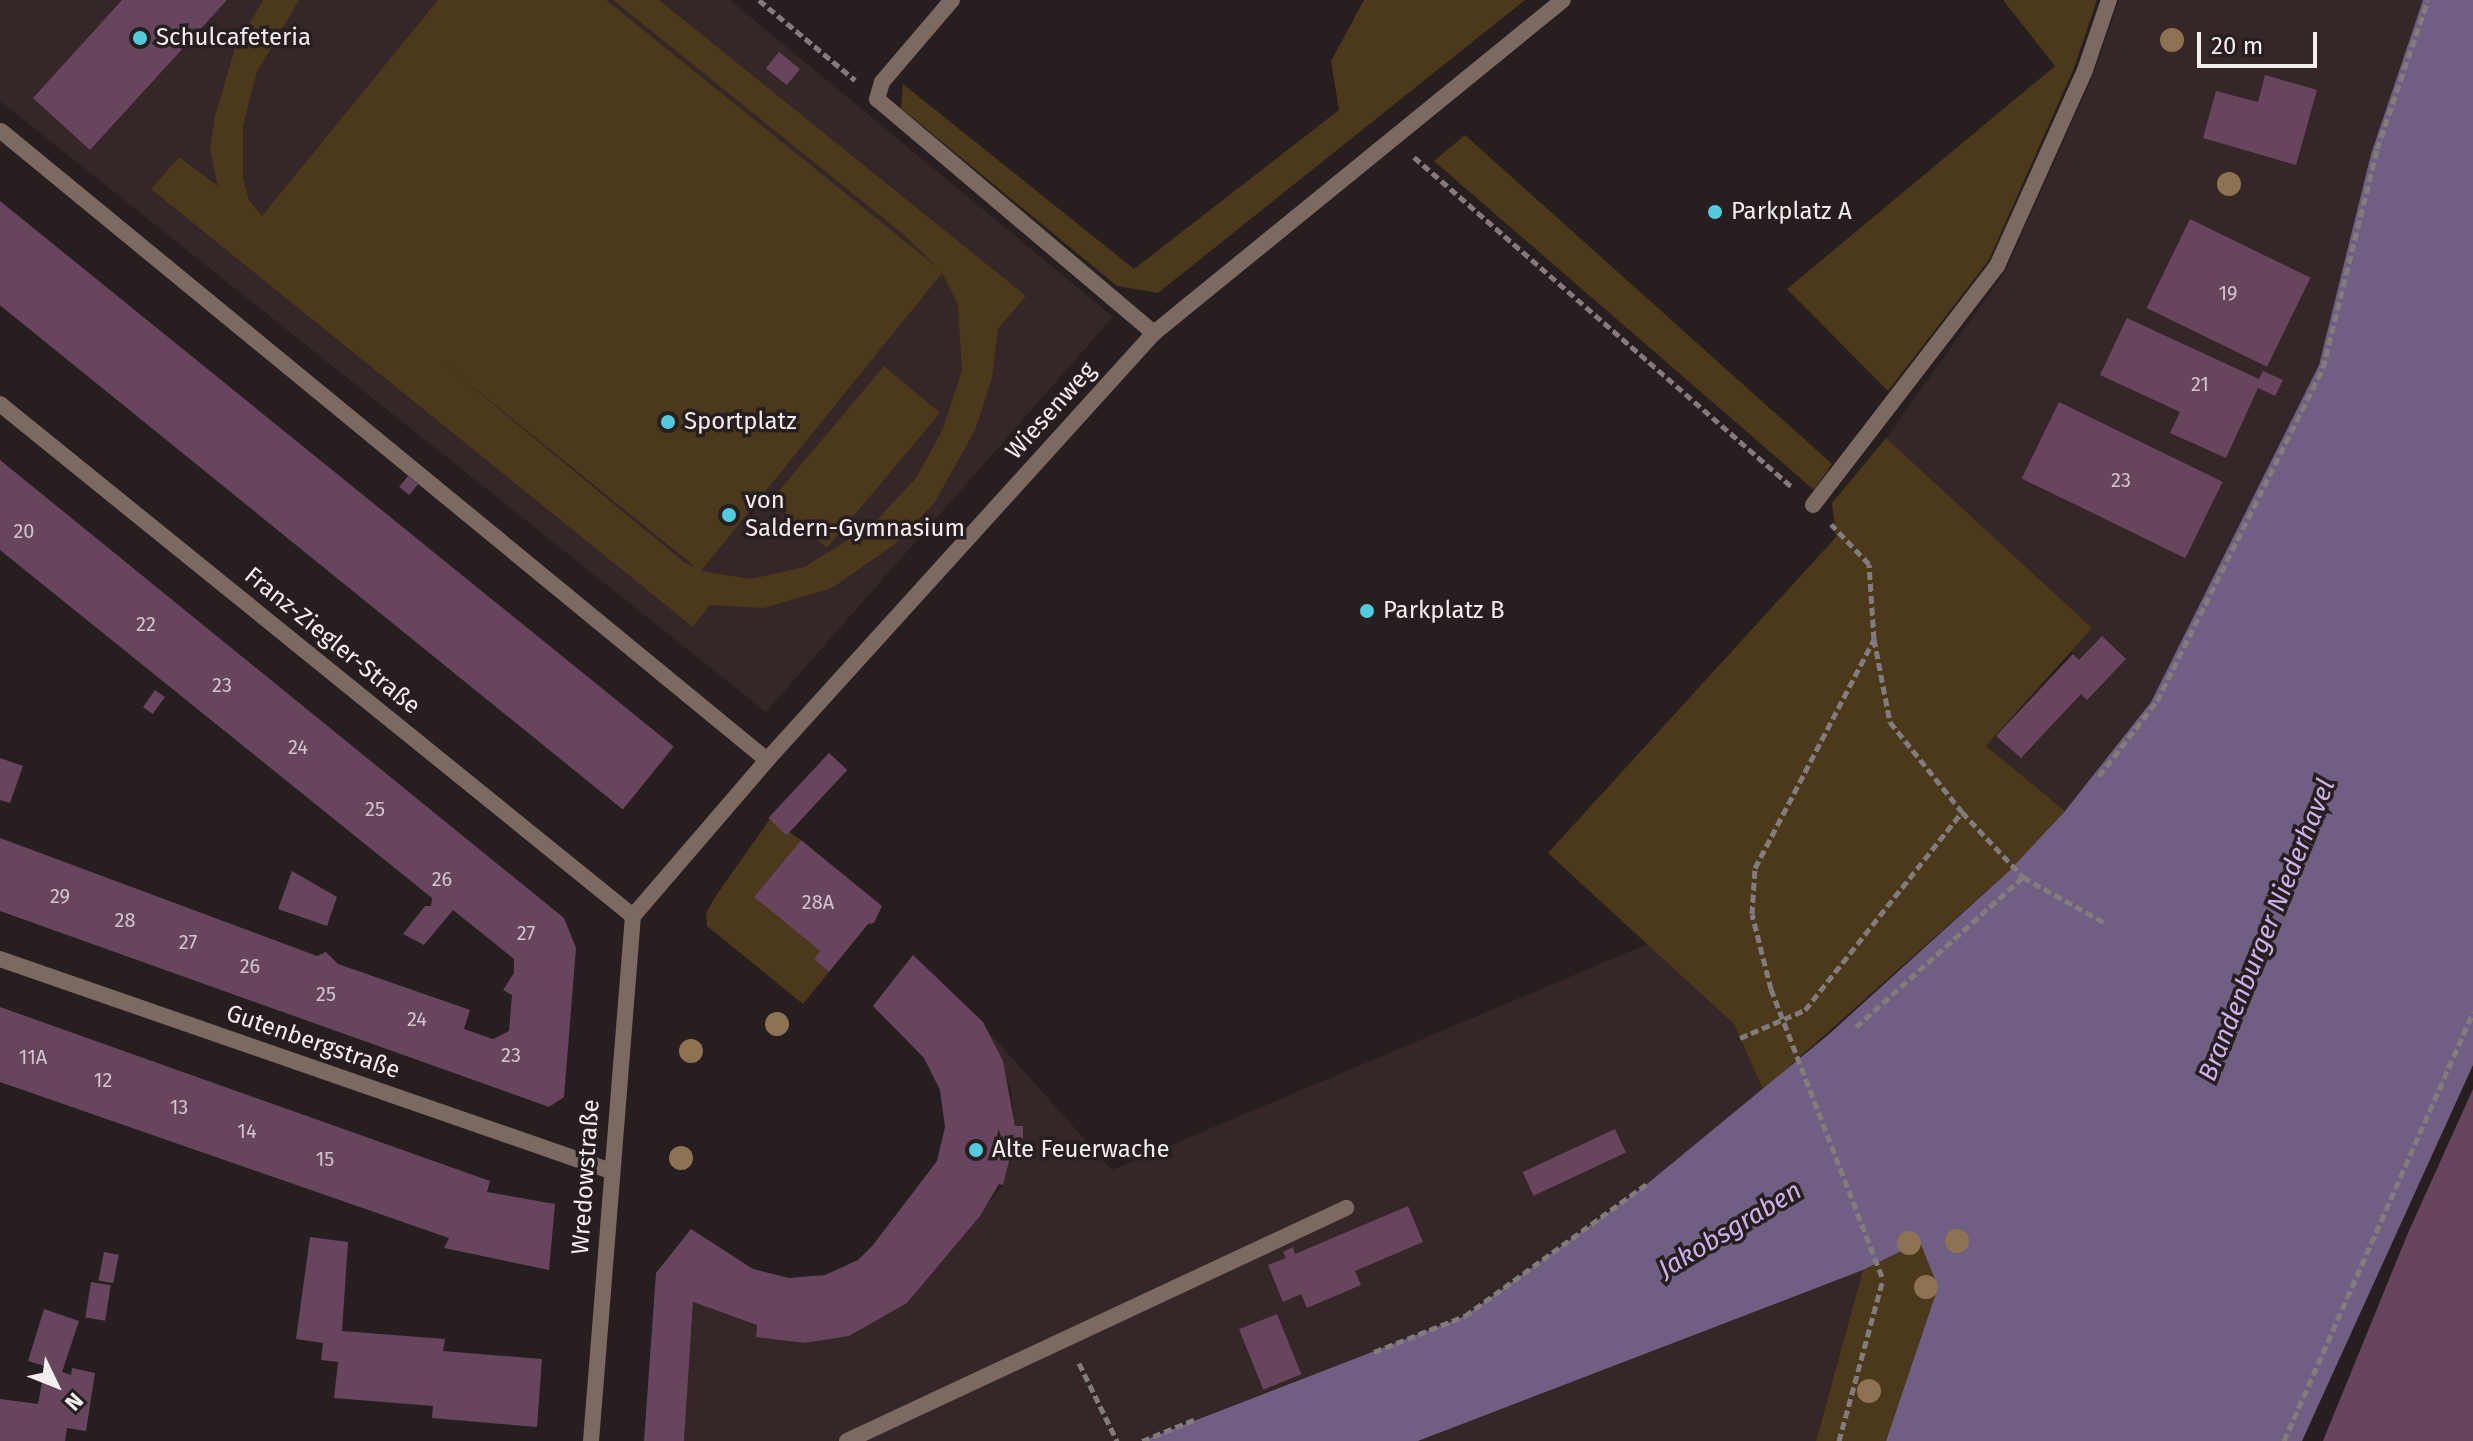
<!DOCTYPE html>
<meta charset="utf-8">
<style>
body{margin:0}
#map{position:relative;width:2473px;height:1441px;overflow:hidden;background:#271f1f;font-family:"Fira Sans",sans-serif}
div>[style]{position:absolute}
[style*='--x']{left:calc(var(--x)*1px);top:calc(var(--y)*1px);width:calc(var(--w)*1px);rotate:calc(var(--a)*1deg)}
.built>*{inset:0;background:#352628}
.green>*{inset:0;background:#4c381a;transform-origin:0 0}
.water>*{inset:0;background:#705f82}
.building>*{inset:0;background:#67455c;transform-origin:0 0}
.path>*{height:5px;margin-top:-2.5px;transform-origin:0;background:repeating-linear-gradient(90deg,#837c7c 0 8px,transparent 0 12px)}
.service>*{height:16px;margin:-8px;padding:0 8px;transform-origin:8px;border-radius:8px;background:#7c6a62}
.minor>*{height:16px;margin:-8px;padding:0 8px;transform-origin:8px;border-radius:8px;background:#7c6a62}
.path-bridge>*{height:5px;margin-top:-2.5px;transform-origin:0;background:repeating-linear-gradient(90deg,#837c7c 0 8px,transparent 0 12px)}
.trees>*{width:24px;height:24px;margin:-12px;border-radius:50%;background:#8d7353}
.dots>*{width:22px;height:22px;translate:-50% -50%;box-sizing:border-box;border:4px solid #271f1f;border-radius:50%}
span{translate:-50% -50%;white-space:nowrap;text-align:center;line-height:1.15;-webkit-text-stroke:7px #271f1f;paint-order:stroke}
.number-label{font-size:20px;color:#d1c4ca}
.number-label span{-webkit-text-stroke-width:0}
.poi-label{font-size:24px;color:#f4eeee}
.left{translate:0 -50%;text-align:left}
.street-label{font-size:24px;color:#f4eeee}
.water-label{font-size:26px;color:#ceb1ed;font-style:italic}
.north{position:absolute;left:16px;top:1345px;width:80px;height:80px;-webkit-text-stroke:6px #271f1f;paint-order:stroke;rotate:133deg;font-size:22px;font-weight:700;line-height:32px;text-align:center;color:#f4eeee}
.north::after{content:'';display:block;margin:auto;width:28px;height:36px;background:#f4eeee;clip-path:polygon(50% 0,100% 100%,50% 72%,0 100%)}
.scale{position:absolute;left:2197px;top:32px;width:120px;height:36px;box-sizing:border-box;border:4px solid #f4eeee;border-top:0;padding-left:10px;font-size:24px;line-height:28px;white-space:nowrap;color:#f4eeee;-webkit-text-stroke:6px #271f1f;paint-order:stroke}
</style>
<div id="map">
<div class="built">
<i style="clip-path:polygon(0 0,730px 0,1113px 317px,766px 712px,0 101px)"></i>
<i style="clip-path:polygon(2119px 0,2423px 0,2371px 154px,2319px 365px,2151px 702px,2065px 811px,1986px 746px,2073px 654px,1886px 438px,2005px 272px,2093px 75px)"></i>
<i style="clip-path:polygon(1650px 943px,1734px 1024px,1763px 1090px,1647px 1184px,1465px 1316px,1142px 1441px,684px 1441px,693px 1302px,757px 1325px,756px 1337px,805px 1343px,849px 1336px,907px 1303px,1003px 1185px,1015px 1138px,1023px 1126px,1015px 1126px,1011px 1090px,989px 1032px,1112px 1170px)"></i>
<i style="clip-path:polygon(1863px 1270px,1816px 1441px,1418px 1441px)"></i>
</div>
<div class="green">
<i style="clip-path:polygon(evenodd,263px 0,299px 0,257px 72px,243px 125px,243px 178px,249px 200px,262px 216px,438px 0,606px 0,938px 268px,903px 234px,613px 0,659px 0,1026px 296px,998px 329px,992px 378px,975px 430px,935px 502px,895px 544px,832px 588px,764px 608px,710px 605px,693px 627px,151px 189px,179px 157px,218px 186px,210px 150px,215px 116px,235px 48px,263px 0,942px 273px,958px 305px,962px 370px,943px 429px,916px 478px,871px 526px,804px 567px,751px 579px,701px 571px,942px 273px,263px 0,436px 357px,694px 566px,694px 567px,685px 563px,436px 357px)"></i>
<i style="clip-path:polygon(1364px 0,1525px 0,1158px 293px,1117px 286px,901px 108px,903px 84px,1134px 269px,1339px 110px,1331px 61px)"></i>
<i style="clip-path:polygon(2003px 0,2097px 0,2074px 68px,1989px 260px,1888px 391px,1787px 289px,2055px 66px)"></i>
<i style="clip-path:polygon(1465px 135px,1832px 464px,1814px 490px,1434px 161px)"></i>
<i style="left:884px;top:366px;width:73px;height:176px;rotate:40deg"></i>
<i style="clip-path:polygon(1886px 438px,2092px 628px,1986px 746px,2065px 811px,2009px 871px,1763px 1090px,1734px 1024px,1548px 853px,1836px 537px,1832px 503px)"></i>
<i style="clip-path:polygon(770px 819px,801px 840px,754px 897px,820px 951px,814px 959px,829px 972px,803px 1004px,707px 926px,706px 913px,715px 897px)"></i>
<i style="clip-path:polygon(1921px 1242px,1938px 1287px,1886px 1441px,1816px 1441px,1863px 1270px)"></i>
</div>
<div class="water">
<i style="clip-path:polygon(2423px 0,2473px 0,2473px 1065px,2302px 1441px,1886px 1441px,1938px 1287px,1920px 1242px,1863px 1270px,1418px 1441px,1142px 1441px,1465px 1316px,1647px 1184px,1828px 1035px,2009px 871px,2065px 811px,2151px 702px,2319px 365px,2371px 154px)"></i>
</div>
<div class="building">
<i style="clip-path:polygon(122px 0,227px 0,90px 150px,33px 98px)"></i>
<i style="left:779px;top:52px;width:27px;height:21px;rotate:39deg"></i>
<i style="clip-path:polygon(2265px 75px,2317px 90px,2296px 165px,2203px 138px,2216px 91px,2258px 102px)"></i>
<i style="left:0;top:201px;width:867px;height:81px;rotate:39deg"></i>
<i style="left:2190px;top:219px;width:134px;height:99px;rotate:26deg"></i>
<i style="clip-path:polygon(2127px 318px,2259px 379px,2263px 371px,2283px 380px,2275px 396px,2258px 388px,2226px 458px,2170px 433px,2180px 412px,2100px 375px)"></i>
<i style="left:2059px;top:402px;width:182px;height:85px;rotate:26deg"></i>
<i style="clip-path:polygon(0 460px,564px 918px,576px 948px,564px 1097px,549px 1107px,0 911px,0 838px,317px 956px,326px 952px,338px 964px,470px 1010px,464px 1029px,493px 1039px,509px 1031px,512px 995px,503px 990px,514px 973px,514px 959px,453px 910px,424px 945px,403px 934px,425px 906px,431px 906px,432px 898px,0 550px)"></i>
<i style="left:408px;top:476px;width:13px;height:14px;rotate:39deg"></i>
<i style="clip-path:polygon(2102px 636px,2126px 659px,2087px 700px,2081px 694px,2021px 758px,1996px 736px,2073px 654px,2079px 660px)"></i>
<i style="left:155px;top:690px;width:12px;height:21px;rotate:35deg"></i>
<i style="left:829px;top:753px;width:25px;height:89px;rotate:43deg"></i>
<i style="clip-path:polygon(0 758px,23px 766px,10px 803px,0 800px)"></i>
<i style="clip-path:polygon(801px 840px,882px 906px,874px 923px,868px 924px,829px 972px,814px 959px,820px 951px,754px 897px)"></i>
<i style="clip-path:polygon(292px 871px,337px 897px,327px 926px,278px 909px)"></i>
<i style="clip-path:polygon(913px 955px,983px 1022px,1003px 1061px,1015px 1126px,1023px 1126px,1023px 1138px,1015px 1138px,1003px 1185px,999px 1184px,980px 1216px,907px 1303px,849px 1336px,805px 1343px,756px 1337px,757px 1325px,693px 1302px,684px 1441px,644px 1441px,656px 1273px,691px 1229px,753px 1269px,789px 1278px,825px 1275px,858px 1260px,873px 1245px,937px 1161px,945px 1127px,940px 1090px,924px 1058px,873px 1006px)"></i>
<i style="clip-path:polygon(0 1007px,490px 1181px,487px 1192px,555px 1204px,549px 1270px,444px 1248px,449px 1238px,0 1082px)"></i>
<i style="clip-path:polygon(2473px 1089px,2473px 1441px,2323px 1441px,2408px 1233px)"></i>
<i style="left:1615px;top:1129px;width:26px;height:102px;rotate:65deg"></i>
<i style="clip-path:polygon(1408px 1206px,1423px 1242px,1355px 1271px,1361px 1285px,1307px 1308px,1301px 1294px,1283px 1302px,1268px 1265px,1286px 1258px,1283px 1252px,1293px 1247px,1295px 1254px)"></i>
<i style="clip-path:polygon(310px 1237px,348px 1242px,342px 1331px,445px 1339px,443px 1351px,542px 1359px,537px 1427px,432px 1418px,433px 1406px,334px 1398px,338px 1362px,321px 1360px,323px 1343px,296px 1339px)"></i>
<i style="left:104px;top:1252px;width:15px;height:29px;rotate:11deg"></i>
<i style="left:91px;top:1282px;width:20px;height:36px;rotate:9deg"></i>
<i style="clip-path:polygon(44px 1309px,79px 1321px,62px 1372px,71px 1375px,72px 1368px,95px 1373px,86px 1431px,67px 1428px,65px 1441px,0 1441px,0 1399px,38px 1404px,45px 1366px,28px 1361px)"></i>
<i style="left:1277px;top:1314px;width:65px;height:41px;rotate:68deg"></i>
</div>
<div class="path">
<i style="--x:759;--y:0;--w:125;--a:39.8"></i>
<i style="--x:1414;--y:157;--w:502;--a:41.12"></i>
<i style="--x:1874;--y:639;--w:85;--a:79.1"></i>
<i style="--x:1890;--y:722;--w:115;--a:51.3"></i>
<i style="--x:1962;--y:812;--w:89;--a:46.8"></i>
<i style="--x:2023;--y:877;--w:96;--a:29.2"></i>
<i style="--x:2099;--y:776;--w:95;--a:-52.3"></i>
<i style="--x:2157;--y:701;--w:372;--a:-63.5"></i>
<i style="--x:2323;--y:368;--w:226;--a:-76.1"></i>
<i style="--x:2377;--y:149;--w:157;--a:-71.1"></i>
<i style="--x:1771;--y:989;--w:77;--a:-104.2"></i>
<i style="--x:1752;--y:914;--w:46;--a:-86.3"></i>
<i style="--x:1755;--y:868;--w:258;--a:-62.5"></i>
<i style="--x:1874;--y:639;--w:75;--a:-93.8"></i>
<i style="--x:1869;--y:564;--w:55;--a:-133.5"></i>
<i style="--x:1856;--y:1027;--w:224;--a:-41.9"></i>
<i style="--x:1740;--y:1038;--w:71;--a:-23.3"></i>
<i style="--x:1805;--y:1010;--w:253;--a:-51.6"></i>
<i style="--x:1374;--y:1352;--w:98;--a:-21.6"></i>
<i style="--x:1465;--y:1316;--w:225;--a:-36"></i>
<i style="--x:1079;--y:1363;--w:87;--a:64"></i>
<i style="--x:1142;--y:1441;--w:58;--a:-22.2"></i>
<i style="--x:1839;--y:1441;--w:168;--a:-74.8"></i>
<i style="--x:2284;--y:1441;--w:469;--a:-66.2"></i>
</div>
<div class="service">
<i style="--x:952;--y:0;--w:108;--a:130.5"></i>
<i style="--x:882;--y:82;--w:18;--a:106"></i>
<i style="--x:877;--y:99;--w:363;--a:40.2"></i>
<i style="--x:1;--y:131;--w:991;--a:39.39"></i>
<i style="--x:1813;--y:505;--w:302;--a:-52.4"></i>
<i style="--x:1997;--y:266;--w:215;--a:-65.8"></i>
<i style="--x:2085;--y:70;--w:74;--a:-71.1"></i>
<i style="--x:847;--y:1441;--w:551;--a:-25.03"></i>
</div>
<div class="minor">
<i style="--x:0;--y:404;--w:814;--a:38.97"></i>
<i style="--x:633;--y:916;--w:206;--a:-49.3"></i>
<i style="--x:767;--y:760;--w:576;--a:-47.81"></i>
<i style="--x:1154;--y:333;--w:527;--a:-39.15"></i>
<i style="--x:0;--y:959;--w:647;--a:19.14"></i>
<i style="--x:591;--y:1441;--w:527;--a:-85.43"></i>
</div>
<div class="path-bridge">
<i style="--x:1771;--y:989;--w:311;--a:68.9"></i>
</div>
<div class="trees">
<i style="left:2172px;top:40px"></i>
<i style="left:2229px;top:184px"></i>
<i style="left:777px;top:1024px"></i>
<i style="left:691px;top:1051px"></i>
<i style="left:681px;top:1158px"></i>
<i style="left:1957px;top:1241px"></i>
<i style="left:1909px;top:1243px"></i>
<i style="left:1926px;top:1287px"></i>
<i style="left:1869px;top:1391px"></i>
</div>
<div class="dots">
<i style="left:140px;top:38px;background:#54cade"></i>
<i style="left:1715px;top:212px;background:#54cade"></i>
<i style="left:668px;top:422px;background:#54cade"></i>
<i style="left:729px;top:515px;background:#54cade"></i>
<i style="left:1367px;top:611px;background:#54cade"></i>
<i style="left:976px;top:1150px;background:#54cade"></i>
</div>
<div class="number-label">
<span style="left:2228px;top:293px">19</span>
<span style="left:2200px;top:384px">21</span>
<span style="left:2121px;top:480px">23</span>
<span style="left:24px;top:531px">20</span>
<span style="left:146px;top:624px">22</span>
<span style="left:222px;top:685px">23</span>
<span style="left:298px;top:747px">24</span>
<span style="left:375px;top:809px">25</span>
<span style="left:442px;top:879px">26</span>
<span style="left:60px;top:896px">29</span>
<span style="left:818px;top:902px">28A</span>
<span style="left:125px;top:920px">28</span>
<span style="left:526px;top:933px">27</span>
<span style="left:188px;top:942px">27</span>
<span style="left:250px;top:966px">26</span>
<span style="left:326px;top:994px">25</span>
<span style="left:417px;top:1019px">24</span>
<span style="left:511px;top:1055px">23</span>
<span style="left:33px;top:1057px">11A</span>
<span style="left:103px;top:1080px">12</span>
<span style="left:179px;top:1107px">13</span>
<span style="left:247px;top:1131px">14</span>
<span style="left:325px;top:1159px">15</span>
</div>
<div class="poi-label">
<span class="left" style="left:156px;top:38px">Schulcafeteria</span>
<span class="left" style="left:1731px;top:212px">Parkplatz A</span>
<span class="left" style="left:684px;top:422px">Sportplatz</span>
<span class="left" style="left:745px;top:515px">von<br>Saldern-Gymnasium</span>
<span class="left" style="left:1383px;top:611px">Parkplatz B</span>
<span class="left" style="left:992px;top:1150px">Alte Feuerwache</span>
</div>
<div class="street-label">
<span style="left:1051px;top:411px;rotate:-48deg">Wiesenweg</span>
<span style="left:332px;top:641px;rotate:39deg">Franz-Ziegler-Straße</span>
<span style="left:313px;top:1042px;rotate:19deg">Gutenbergstraße</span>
<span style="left:586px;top:1177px;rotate:-86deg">Wredowstraße</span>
</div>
<div class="water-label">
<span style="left:2267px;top:930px;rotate:-68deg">Brandenburger Niederhavel</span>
<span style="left:1730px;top:1230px;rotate:-31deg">Jakobsgraben</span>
</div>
<div class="north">N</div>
<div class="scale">20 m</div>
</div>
